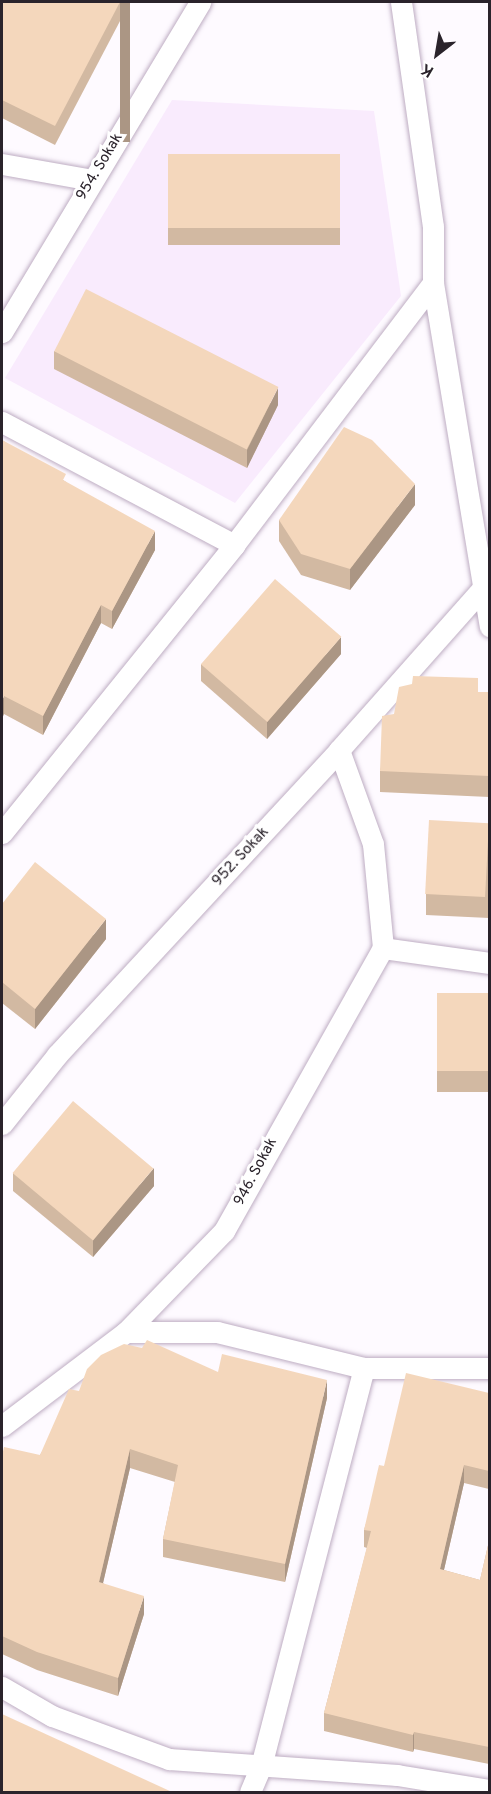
<!DOCTYPE html>
<style>
body{margin:0}
#map{position:relative;width:491px;height:1794px;overflow:hidden;background:#fefaff;font-family:Overpass,sans-serif}
div>[style]{position:absolute}
[style*='--x']{left:calc(var(--x)*1px);top:calc(var(--y)*1px);width:calc(var(--w)*1px);rotate:calc(var(--a)*1deg)}
.built>*{inset:0;background:#f9ebfd}
.roads{filter:drop-shadow(0 0 2px #beadc3) drop-shadow(0 0 2px #beadc3)}
.street>*{height:21px;margin:-10.5px;padding:0 10.5px;transform-origin:10.5px;border-radius:10.5px;background:#fff}
.wall>*{inset:0;background:#d2b9a2;transform-origin:0 0}
.shaded-wall>*{inset:0;background:#ab9684;transform-origin:0 0}
.building>*{inset:0;background:#f4d7bc;transform-origin:0 0}
span{translate:-50% -50%;white-space:nowrap;text-align:center;line-height:1.15;-webkit-text-stroke:6px #fff;paint-order:stroke}
.street-label{font-size:15px;color:#2a232b}
.frame{position:absolute;inset:0;border:3px solid #2a232b;pointer-events:none}
.north{position:absolute;left:407px;top:24px;width:60px;height:60px;-webkit-text-stroke:4px #fff;paint-order:stroke;rotate:211deg;font-size:16px;font-weight:700;line-height:24px;text-align:center;color:#2a232b}
.north::after{content:'';display:block;margin:auto;width:21px;height:27px;background:#2a232b;clip-path:polygon(50% 0,100% 100%,50% 72%,0 100%)}
</style>
<div id="map">
<div class="built">
<i style="clip-path:polygon(172px 100px,374px 111px,401px 296px,235px 503px,5px 378px)"></i>
</div>
<div class="roads">
<div class="street">
<i style="--x:401;--y:2;--w:226;--a:81.9"></i>
<i style="--x:433;--y:226;--w:57;--a:90"></i>
<i style="--x:433;--y:283;--w:348;--a:80.6"></i>
<i style="--x:2;--y:164;--w:91;--a:10.1"></i>
<i style="--x:2;--y:332;--w:385;--a:-59"></i>
<i style="--x:2;--y:422;--w:263;--a:27.9"></i>
<i style="--x:339;--y:750;--w:100;--a:70.1"></i>
<i style="--x:373;--y:844;--w:104;--a:84.5"></i>
<i style="--x:2;--y:833;--w:370;--a:-51.1"></i>
<i style="--x:234;--y:545;--w:329;--a:-52.8"></i>
<i style="--x:2;--y:1124;--w:88;--a:-51.4"></i>
<i style="--x:57;--y:1055;--w:415;--a:-47.2"></i>
<i style="--x:339;--y:750;--w:214;--a:-48.4"></i>
<i style="--x:126;--y:1332;--w:91;--a:0"></i>
<i style="--x:217;--y:1332;--w:151;--a:13.8"></i>
<i style="--x:364;--y:1368;--w:126;--a:0"></i>
<i style="--x:2;--y:1426;--w:156;--a:-37.2"></i>
<i style="--x:126;--y:1332;--w:141;--a:-45.9"></i>
<i style="--x:224;--y:1231;--w:325;--a:-60.7"></i>
<i style="--x:383;--y:948;--w:108;--a:8"></i>
<i style="--x:2;--y:1687;--w:58;--a:30.1"></i>
<i style="--x:52;--y:1716;--w:125;--a:20.2"></i>
<i style="--x:169;--y:1759;--w:229;--a:4"></i>
<i style="--x:397;--y:1775;--w:94;--a:9.2"></i>
<i style="--x:250;--y:1792;--w:28;--a:-67"></i>
<i style="--x:261;--y:1766;--w:411;--a:-75.5"></i>
</div>
</div>
<div class="wall">
<i style="clip-path:polygon(2px 2px,130px 2px,55px 145px,2px 118px)"></i>
<i style="left:168px;top:154px;width:172px;height:91px"></i>
<i style="clip-path:polygon(54px 351px,278px 405px,247px 468px,54px 369px)"></i>
<i style="clip-path:polygon(2px 440px,66px 482px,155px 550px,112px 629px,101px 623px,43px 735px,4px 714px)"></i>
<i style="clip-path:polygon(415px 505px,350px 590px,301px 575px,279px 541px,279px 520px)"></i>
<i style="clip-path:polygon(341px 654px,267px 739px,201px 681px,201px 664px)"></i>
<i style="clip-path:polygon(478px 692px,489px 699px,489px 797px,380px 792px,380px 771px,394px 714px)"></i>
<i style="clip-path:polygon(489px 823px,489px 918px,426px 915px,426px 894px)"></i>
<i style="clip-path:polygon(2px 904px,106px 939px,35px 1029px,2px 1003px)"></i>
<i style="left:437px;top:993px;width:52px;height:99px"></i>
<i style="clip-path:polygon(13px 1173px,154px 1186px,93px 1257px,13px 1191px)"></i>
<i style="clip-path:polygon(218px 1372px,327px 1398px,285px 1582px,163px 1557px,163px 1539px,175px 1482px,130px 1468px,103px 1583px,144px 1614px,118px 1696px,37px 1670px,2px 1654px,2px 1456px,40px 1455px,79px 1391px)"></i>
<i style="clip-path:polygon(489px 1393px,489px 1489px,464px 1483px,444px 1570px,480px 1580px,489px 1541px,489px 1764px,414px 1749px,413px 1752px,324px 1731px,324px 1713px,367px 1548px,364px 1547px,364px 1530px,384px 1466px)"></i>
</div>
<div class="shaded-wall">
<i style="left:120px;top:2px;width:10px;height:140px"></i>
<i style="clip-path:polygon(278px 388px,278px 405px,247px 468px,247px 450px)"></i>
<i style="clip-path:polygon(415px 484px,415px 505px,350px 590px,350px 569px)"></i>
<i style="clip-path:polygon(155px 531px,155px 550px,112px 629px,112px 611px)"></i>
<i style="clip-path:polygon(101px 605px,101px 623px,43px 735px,43px 716px)"></i>
<i style="clip-path:polygon(341px 637px,341px 654px,267px 739px,267px 722px)"></i>
<i style="clip-path:polygon(4px 696px,4px 714px,2px 719px,2px 701px)"></i>
<i style="clip-path:polygon(106px 919px,106px 939px,35px 1029px,35px 1009px)"></i>
<i style="clip-path:polygon(154px 1168px,154px 1186px,93px 1257px,93px 1240px)"></i>
<i style="clip-path:polygon(327px 1380px,327px 1398px,285px 1582px,285px 1564px)"></i>
<i style="clip-path:polygon(130px 1449px,130px 1468px,99px 1600px,99px 1582px)"></i>
<i style="clip-path:polygon(464px 1465px,464px 1483px,440px 1587px,440px 1569px)"></i>
<i style="clip-path:polygon(144px 1596px,144px 1614px,118px 1696px,118px 1678px)"></i>
<i style="clip-path:polygon(414px 1732px,414px 1749px,413px 1752px,413px 1735px)"></i>
</div>
<div class="building">
<i style="clip-path:polygon(2px 2px,120px 2px,55px 126px,2px 100px)"></i>
<i style="left:168px;top:154px;width:172px;height:74px"></i>
<i style="left:86px;top:289px;width:216px;height:70px;rotate:27deg"></i>
<i style="clip-path:polygon(344px 427px,372px 440px,415px 484px,350px 569px,301px 554px,279px 520px)"></i>
<i style="clip-path:polygon(2px 440px,66px 474px,63px 480px,155px 531px,112px 611px,101px 605px,43px 716px,4px 696px,2px 701px)"></i>
<i style="left:275px;top:579px;width:88px;height:113px;rotate:41deg"></i>
<i style="clip-path:polygon(413px 676px,478px 678px,478px 692px,488px 692px,489px 699px,489px 776px,380px 771px,382px 716px,394px 714px,399px 687px,412px 684px)"></i>
<i style="left:429px;top:820px;width:60px;height:74px;rotate:3deg"></i>
<i style="clip-path:polygon(35px 862px,106px 919px,35px 1009px,2px 982px,2px 904px)"></i>
<i style="left:437px;top:993px;width:52px;height:78px"></i>
<i style="left:73px;top:1101px;width:105px;height:94px;rotate:40deg"></i>
<i style="clip-path:polygon(147px 1340px,218px 1372px,222px 1354px,327px 1380px,285px 1564px,163px 1539px,178px 1465px,130px 1449px,99px 1582px,144px 1596px,118px 1678px,37px 1652px,2px 1636px,2px 1456px,4px 1447px,40px 1455px,69px 1389px,79px 1391px,87px 1369px,101px 1355px,124px 1344px,142px 1348px)"></i>
<i style="clip-path:polygon(406px 1373px,489px 1393px,489px 1471px,464px 1465px,440px 1569px,480px 1580px,489px 1541px,489px 1747px,414px 1732px,413px 1735px,324px 1713px,371px 1531px,364px 1530px,379px 1465px,384px 1466px)"></i>
<i style="clip-path:polygon(2px 1714px,172px 1792px,2px 1792px)"></i>
</div>
<div class="street-label">
<span style="left:100px;top:167px;rotate:-59deg">954. Sokak</span>
<span style="left:241px;top:857px;rotate:-47deg">952. Sokak</span>
<span style="left:256px;top:1172px;rotate:-62deg">946. Sokak</span>
</div>
<div class="frame"></div>
<div class="north">K</div>
</div>
